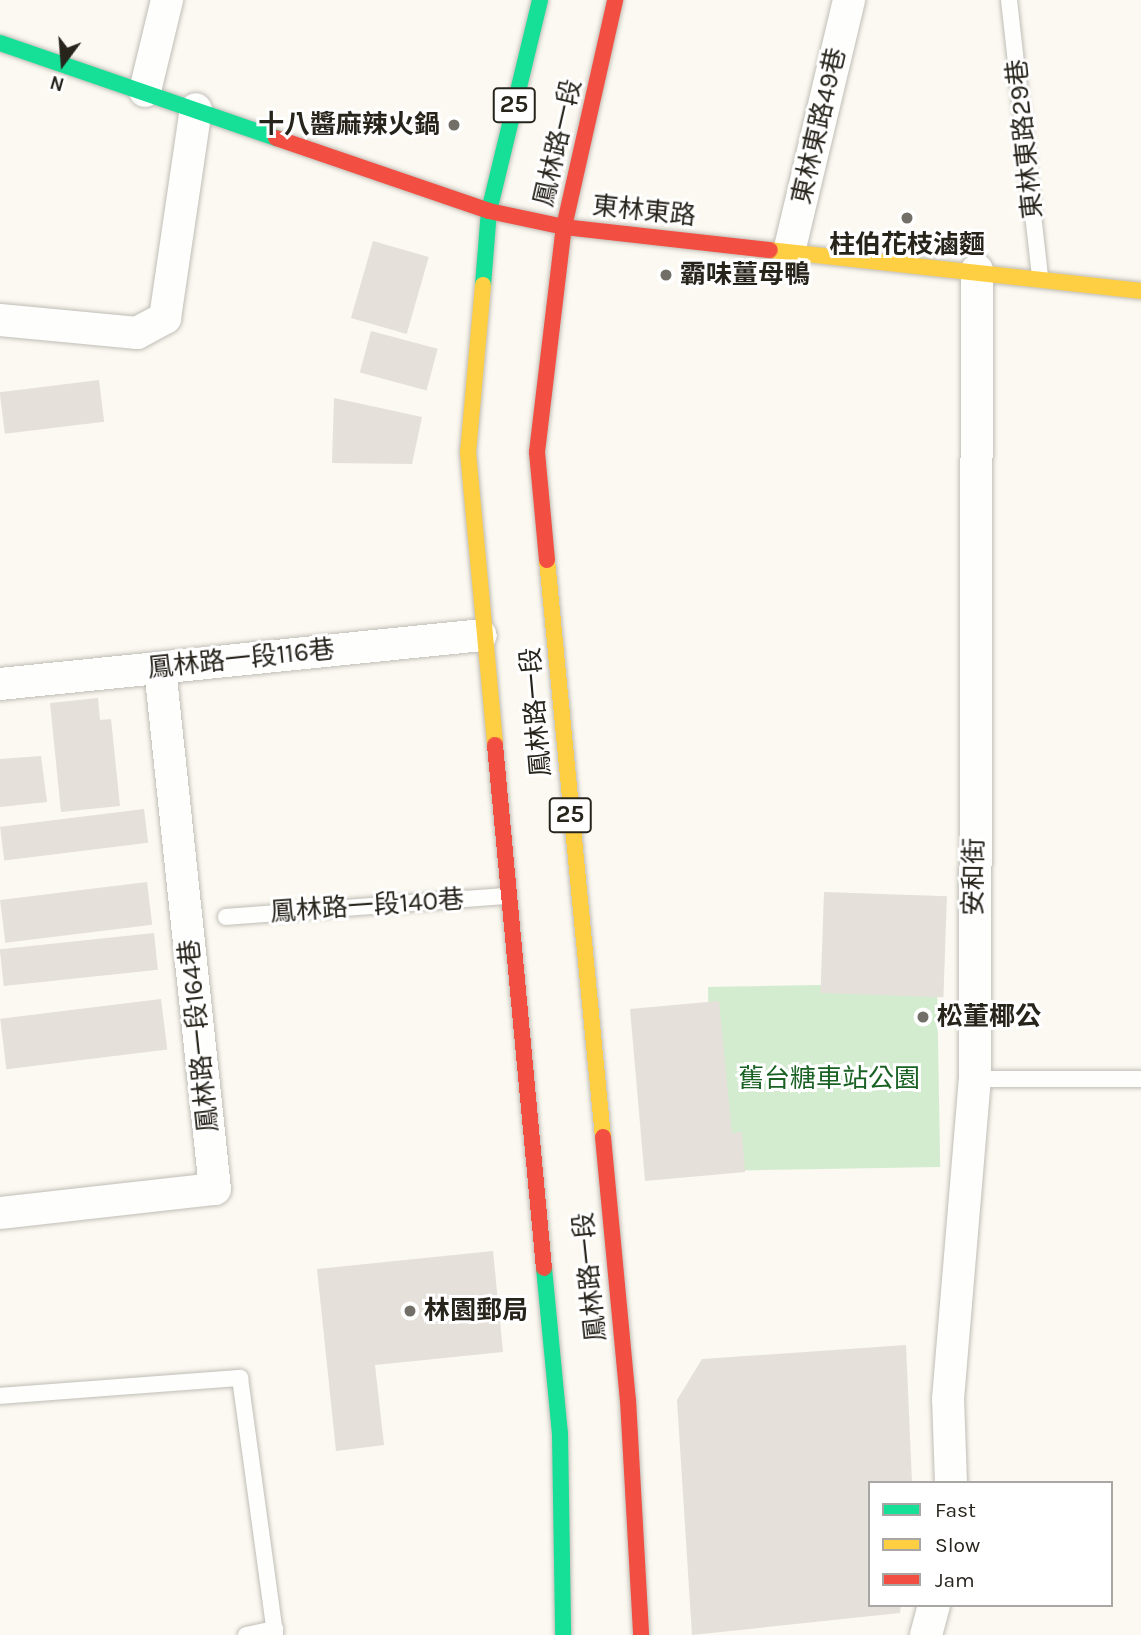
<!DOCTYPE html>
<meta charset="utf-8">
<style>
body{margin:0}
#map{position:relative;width:1141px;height:1635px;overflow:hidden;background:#fbf9f1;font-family:Karla,"Noto Sans TC",sans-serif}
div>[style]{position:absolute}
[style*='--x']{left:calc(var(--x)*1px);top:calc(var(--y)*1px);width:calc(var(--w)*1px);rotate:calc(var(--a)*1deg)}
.green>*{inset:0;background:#d3eccf;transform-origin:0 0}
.building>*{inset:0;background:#e5e0da;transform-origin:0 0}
.roads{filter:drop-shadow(0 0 2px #c0bdb6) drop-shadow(0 0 2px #c0bdb6)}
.lane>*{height:16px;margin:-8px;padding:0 8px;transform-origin:8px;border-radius:8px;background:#fefefd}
.street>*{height:32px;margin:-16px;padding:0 16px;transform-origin:16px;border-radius:16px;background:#fefefd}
.fast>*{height:16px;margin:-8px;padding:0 8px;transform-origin:8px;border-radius:8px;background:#16e098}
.slow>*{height:16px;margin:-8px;padding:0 8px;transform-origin:8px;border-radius:8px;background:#ffcf43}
.jam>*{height:16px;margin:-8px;padding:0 8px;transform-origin:8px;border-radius:8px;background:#f24e42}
.dots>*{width:19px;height:19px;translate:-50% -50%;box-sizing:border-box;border:4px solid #fff;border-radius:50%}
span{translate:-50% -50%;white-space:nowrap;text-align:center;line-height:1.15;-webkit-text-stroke:6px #fff;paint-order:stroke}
.shield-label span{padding:2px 5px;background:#fff;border:2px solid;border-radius:5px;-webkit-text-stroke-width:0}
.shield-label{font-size:24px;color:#27241c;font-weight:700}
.poi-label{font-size:26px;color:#27241c;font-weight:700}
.right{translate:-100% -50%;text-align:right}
.left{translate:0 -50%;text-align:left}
.street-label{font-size:26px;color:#27241c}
.park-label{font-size:26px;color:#1a6224}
.legend{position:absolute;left:868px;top:1481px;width:245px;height:126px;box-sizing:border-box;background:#fff;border:2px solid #a9a7a4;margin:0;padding:9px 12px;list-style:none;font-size:21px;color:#27241c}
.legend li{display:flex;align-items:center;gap:14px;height:35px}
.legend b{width:35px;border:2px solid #a9a7a4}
.north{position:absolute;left:28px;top:28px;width:70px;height:70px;-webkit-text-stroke:5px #fff;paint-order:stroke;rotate:196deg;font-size:19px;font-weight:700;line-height:28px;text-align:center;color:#27241c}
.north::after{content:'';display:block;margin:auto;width:24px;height:32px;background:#27241c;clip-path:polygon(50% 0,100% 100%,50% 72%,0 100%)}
</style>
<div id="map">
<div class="green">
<i style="left:937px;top:983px;width:184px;height:229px;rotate:89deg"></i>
</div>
<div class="building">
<i style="left:373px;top:241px;width:58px;height:80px;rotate:16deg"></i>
<i style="left:371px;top:331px;width:69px;height:43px;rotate:15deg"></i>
<i style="left:99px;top:380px;width:42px;height:100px;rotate:83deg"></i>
<i style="clip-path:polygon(334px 398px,422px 417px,412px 464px,332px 463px)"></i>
<i style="clip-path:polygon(98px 698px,100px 720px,111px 719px,120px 806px,61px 812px,50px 703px)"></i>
<i style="clip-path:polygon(41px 756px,47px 802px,0 807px,0 759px)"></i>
<i style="left:144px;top:809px;width:34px;height:145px;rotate:83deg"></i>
<i style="left:147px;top:882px;width:43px;height:148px;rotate:83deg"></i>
<i style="left:824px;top:892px;width:123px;height:101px;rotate:2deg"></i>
<i style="left:154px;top:933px;width:37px;height:155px;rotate:84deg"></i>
<i style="left:161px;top:999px;width:51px;height:162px;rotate:83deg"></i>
<i style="clip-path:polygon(719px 1001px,732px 1133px,742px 1132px,745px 1172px,645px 1181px,630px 1009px)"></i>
<i style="clip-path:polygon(493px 1251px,503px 1352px,375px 1365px,384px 1445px,336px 1451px,317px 1269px)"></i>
<i style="clip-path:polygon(906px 1345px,912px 1483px,870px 1483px,870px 1605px,901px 1605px,900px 1613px,692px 1635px,677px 1400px,702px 1359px)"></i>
</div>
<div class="roads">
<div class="lane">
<i style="--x:1009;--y:0;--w:279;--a:83.6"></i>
<i style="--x:226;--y:917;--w:282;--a:-4.3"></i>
<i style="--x:975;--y:1079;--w:166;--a:0"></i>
<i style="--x:0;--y:1396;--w:241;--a:-4.3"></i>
<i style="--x:240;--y:1378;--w:259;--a:82.2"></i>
<i style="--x:246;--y:1635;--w:30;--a:-12"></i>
</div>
<div class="street">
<i style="--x:145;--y:91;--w:94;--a:-76.4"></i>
<i style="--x:789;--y:252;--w:259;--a:-76.6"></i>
<i style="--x:0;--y:320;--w:138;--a:5.4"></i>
<i style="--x:137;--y:333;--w:32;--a:-28"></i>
<i style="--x:165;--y:318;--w:211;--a:-81.6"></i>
<i style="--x:0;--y:684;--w:483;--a:-5.8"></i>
<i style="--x:0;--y:1213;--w:216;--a:-6.4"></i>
<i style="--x:215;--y:1189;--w:524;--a:-96.03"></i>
<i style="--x:951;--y:1483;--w:84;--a:-92"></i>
<i style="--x:948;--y:1399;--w:321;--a:-85.2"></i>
<i style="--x:975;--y:1079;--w:809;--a:-89.86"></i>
<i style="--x:926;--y:1635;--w:31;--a:-75"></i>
</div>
<div class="fast">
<i style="--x:0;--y:43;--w:292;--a:19"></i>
<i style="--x:483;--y:285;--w:74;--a:-85.4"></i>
<i style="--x:489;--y:211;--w:217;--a:-76.4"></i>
<i style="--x:544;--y:1268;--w:167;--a:84.5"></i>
<i style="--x:560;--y:1434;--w:201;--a:89.1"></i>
</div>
<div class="slow">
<i style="--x:770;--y:250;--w:373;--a:6.3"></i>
<i style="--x:483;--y:285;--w:168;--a:95.1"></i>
<i style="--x:468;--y:452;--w:294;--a:84.7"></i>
<i style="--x:547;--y:560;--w:580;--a:84.46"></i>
</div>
<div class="jam">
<i style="--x:276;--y:138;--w:225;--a:18.9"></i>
<i style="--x:489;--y:211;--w:77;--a:12"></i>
<i style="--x:564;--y:227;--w:207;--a:6.4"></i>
<i style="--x:547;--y:560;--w:108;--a:-95.3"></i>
<i style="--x:537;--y:452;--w:227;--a:-83.2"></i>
<i style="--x:564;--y:227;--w:233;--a:-77.3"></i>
<i style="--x:495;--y:745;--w:525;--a:84.65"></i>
<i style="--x:603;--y:1137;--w:264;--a:84.6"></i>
<i style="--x:628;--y:1400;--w:235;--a:86.8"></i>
</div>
</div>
<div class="dots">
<i style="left:454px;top:125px;background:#716f67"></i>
<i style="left:907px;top:218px;background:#716f67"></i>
<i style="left:666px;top:275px;background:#716f67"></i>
<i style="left:923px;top:1017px;background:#716f67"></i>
<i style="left:410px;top:1311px;background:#716f67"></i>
</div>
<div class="shield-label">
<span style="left:514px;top:105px">25</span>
<span style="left:570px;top:815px">25</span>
</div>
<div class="poi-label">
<span class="right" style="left:440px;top:125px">十八醬麻辣火鍋</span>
<span style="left:907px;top:245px">柱伯花枝滷麵</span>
<span class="left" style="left:680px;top:275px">霸味薑母鴨</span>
<span class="left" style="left:937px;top:1017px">松董椰公</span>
<span class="left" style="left:424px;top:1311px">林園郵局</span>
</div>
<div class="street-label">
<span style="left:819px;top:126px;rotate:-77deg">東林東路49巷</span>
<span style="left:1025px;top:139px;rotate:-96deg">東林東路29巷</span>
<span style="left:558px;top:143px;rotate:-77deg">鳳林路一段</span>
<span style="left:644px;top:211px;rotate:6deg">東林東路</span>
<span style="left:241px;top:659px;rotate:-6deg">鳳林路一段116巷</span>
<span style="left:536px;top:712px;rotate:-95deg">鳳林路一段</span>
<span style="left:974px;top:877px;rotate:-89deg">安和街</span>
<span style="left:367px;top:906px;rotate:-4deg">鳳林路一段140巷</span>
<span style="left:199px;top:1036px;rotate:-96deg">鳳林路一段164巷</span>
<span style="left:590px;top:1277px;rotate:-96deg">鳳林路一段</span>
</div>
<div class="park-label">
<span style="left:829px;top:1079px">舊台糖車站公園</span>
</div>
<ul class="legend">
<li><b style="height:9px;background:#16e098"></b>Fast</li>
<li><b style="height:9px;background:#ffcf43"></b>Slow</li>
<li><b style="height:9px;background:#f24e42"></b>Jam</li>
</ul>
<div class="north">N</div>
</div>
